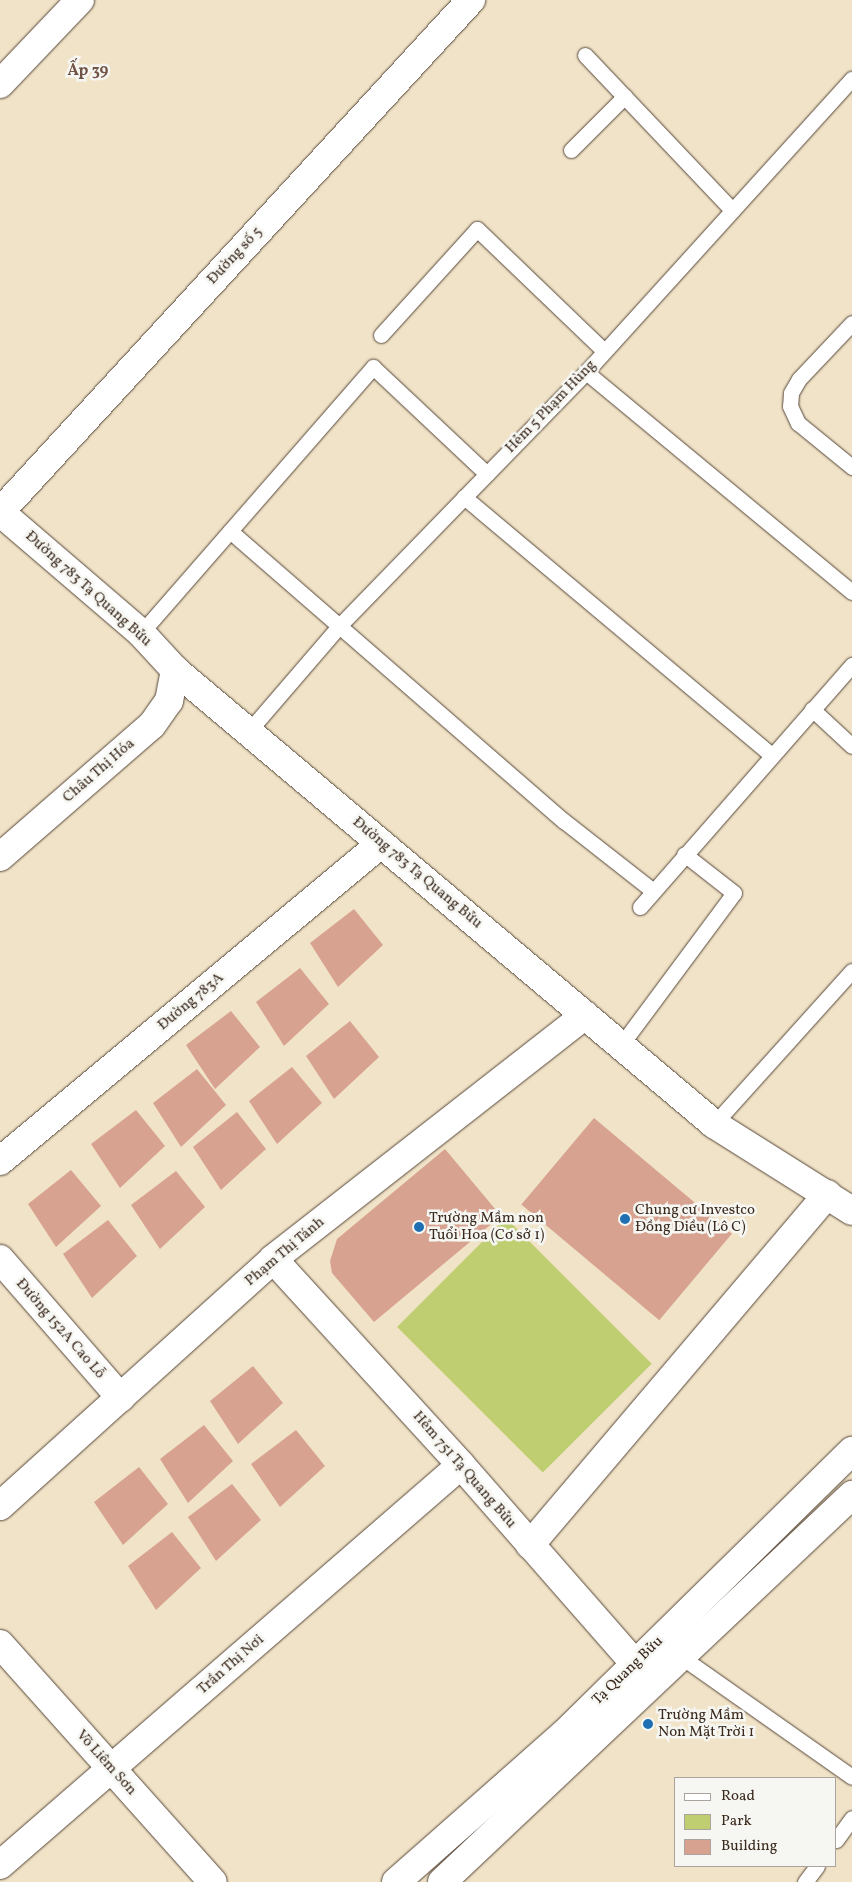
<!DOCTYPE html>
<meta charset="utf-8">
<style>
body{margin:0}
#map{position:relative;width:852px;height:1882px;overflow:hidden;background:#f1e3c8;font-family:Vollkorn,serif}
div>[style]{position:absolute}
[style*='--x']{left:calc(var(--x)*1px);top:calc(var(--y)*1px);width:calc(var(--w)*1px);rotate:calc(var(--a)*1deg)}
.green>*{inset:0;background:#bfce70;transform-origin:0 0}
.building>*{inset:0;background:#d7a390;transform-origin:0 0}
.roads{filter:drop-shadow(0 0 1px #564638) drop-shadow(0 0 1px #564638)}
.lane>*{height:15px;margin:-7.5px;padding:0 7.5px;transform-origin:7.5px;border-radius:7.5px;background:#fff}
.street>*{height:28px;margin:-14px;padding:0 14px;transform-origin:14px;border-radius:14px;background:#fff}
.secondary>*{height:28px;margin:-14px;padding:0 14px;transform-origin:14px;border-radius:14px;background:#fff}
.dots>*{width:14px;height:14px;translate:-50% -50%;box-sizing:border-box;border:2px solid #f6f6f2;border-radius:50%}
span{translate:-50% -50%;white-space:nowrap;text-align:center;line-height:1.15;-webkit-text-stroke:5px #f6f6f2;paint-order:stroke}
.street-label{font-size:15px;color:#3b2a1e}
.poi-label{font-size:15px;color:#3b2a1e}
.left{translate:0 -50%;text-align:left}
.neighbourhood-label{font-size:16px;color:#725446;font-weight:700}
.legend{position:absolute;left:674px;top:1777px;width:162px;height:90px;box-sizing:border-box;background:#f6f6f2;border:1px solid #aba49d;margin:0;padding:6px 9px;list-style:none;font-size:15px;color:#3b2a1e}
.legend li{display:flex;align-items:center;gap:10px;height:25px}
.legend b{width:25px;border:1px solid #aba49d}
</style>
<div id="map">
<div class="green">
<i style="left:506px;top:1218px;width:206px;height:154px;rotate:45deg"></i>
</div>
<div class="building">
<i style="clip-path:polygon(354px 909px,383px 945px,338px 987px,310px 943px)"></i>
<i style="clip-path:polygon(300px 968px,329px 1004px,284px 1046px,256px 1002px)"></i>
<i style="clip-path:polygon(231px 1011px,260px 1047px,215px 1089px,186px 1045px)"></i>
<i style="clip-path:polygon(350px 1021px,379px 1057px,334px 1099px,306px 1056px)"></i>
<i style="clip-path:polygon(292px 1067px,322px 1103px,277px 1144px,249px 1101px)"></i>
<i style="clip-path:polygon(197px 1069px,226px 1105px,181px 1147px,153px 1103px)"></i>
<i style="clip-path:polygon(136px 1110px,165px 1146px,120px 1188px,91px 1144px)"></i>
<i style="clip-path:polygon(237px 1112px,266px 1149px,221px 1190px,193px 1147px)"></i>
<i style="left:594px;top:1118px;width:180px;height:113px;rotate:40deg"></i>
<i style="clip-path:polygon(445px 1149px,501px 1216px,374px 1322px,332px 1273px,330px 1261px,337px 1239px)"></i>
<i style="clip-path:polygon(71px 1170px,101px 1206px,56px 1247px,28px 1204px)"></i>
<i style="clip-path:polygon(176px 1171px,205px 1207px,160px 1249px,131px 1205px)"></i>
<i style="clip-path:polygon(108px 1220px,137px 1256px,92px 1298px,63px 1254px)"></i>
<i style="clip-path:polygon(253px 1366px,283px 1403px,238px 1444px,210px 1401px)"></i>
<i style="clip-path:polygon(204px 1425px,233px 1461px,188px 1503px,160px 1459px)"></i>
<i style="clip-path:polygon(296px 1430px,325px 1466px,280px 1507px,251px 1464px)"></i>
<i style="clip-path:polygon(139px 1467px,168px 1504px,123px 1545px,94px 1502px)"></i>
<i style="clip-path:polygon(232px 1484px,261px 1520px,216px 1561px,188px 1517px)"></i>
<i style="clip-path:polygon(172px 1532px,201px 1568px,156px 1610px,128px 1566px)"></i>
</div>
<div class="roads">
<div class="lane">
<i style="--x:585;--y:55;--w:214;--a:46.5"></i>
<i style="--x:571;--y:150;--w:76;--a:-45"></i>
<i style="--x:852;--y:323;--w:77;--a:133.4"></i>
<i style="--x:799;--y:379;--w:16;--a:120"></i>
<i style="--x:791;--y:393;--w:13;--a:94"></i>
<i style="--x:790;--y:406;--w:19;--a:65"></i>
<i style="--x:798;--y:423;--w:70;--a:39.2"></i>
<i style="--x:381;--y:335;--w:143;--a:-47.8"></i>
<i style="--x:477;--y:229;--w:176;--a:43.8"></i>
<i style="--x:586;--y:372;--w:345;--a:39.6"></i>
<i style="--x:464;--y:497;--w:401;--a:40"></i>
<i style="--x:230;--y:531;--w:442;--a:41"></i>
<i style="--x:564;--y:821;--w:112;--a:38.1"></i>
<i style="--x:141;--y:633;--w:353;--a:-48.9"></i>
<i style="--x:373;--y:367;--w:156;--a:43.2"></i>
<i style="--x:812;--y:709;--w:54;--a:42.8"></i>
<i style="--x:248;--y:732;--w:143;--a:-49.3"></i>
<i style="--x:341;--y:624;--w:351;--a:-45.8"></i>
<i style="--x:586;--y:372;--w:396;--a:-47.8"></i>
<i style="--x:640;--y:907;--w:322;--a:-48.8"></i>
<i style="--x:621;--y:1045;--w:189;--a:-53.4"></i>
<i style="--x:734;--y:893;--w:63;--a:-142"></i>
<i style="--x:714;--y:1124;--w:206;--a:-48"></i>
<i style="--x:680;--y:1656;--w:210;--a:35.1"></i>
<i style="--x:836;--y:1840;--w:27;--a:-54"></i>
<i style="--x:805;--y:1882;--w:20;--a:-53"></i>
</div>
<div class="street">
<i style="--x:0;--y:84;--w:116;--a:-46.4"></i>
<i style="--x:0;--y:512;--w:186;--a:40.6"></i>
<i style="--x:141;--y:633;--w:50;--a:47.4"></i>
<i style="--x:175;--y:670;--w:705;--a:40.11"></i>
<i style="--x:714;--y:1124;--w:163;--a:32.2"></i>
<i style="--x:0;--y:512;--w:696;--a:-47.39"></i>
<i style="--x:0;--y:857;--w:201;--a:-41"></i>
<i style="--x:152;--y:725;--w:29;--a:-55"></i>
<i style="--x:169;--y:701;--w:32;--a:-79"></i>
<i style="--x:0;--y:1161;--w:496;--a:-39.8"></i>
<i style="--x:0;--y:1259;--w:184;--a:49"></i>
<i style="--x:273;--y:1259;--w:279;--a:47.6"></i>
<i style="--x:461;--y:1465;--w:287;--a:48.8"></i>
<i style="--x:0;--y:1506;--w:368;--a:-42.1"></i>
<i style="--x:273;--y:1259;--w:396;--a:-38"></i>
<i style="--x:530;--y:1545;--w:460;--a:-49.7"></i>
<i style="--x:0;--y:1644;--w:319;--a:48.2"></i>
<i style="--x:0;--y:1865;--w:610;--a:-40.95"></i>
</div>
<div class="secondary">
<i style="--x:396;--y:1882;--w:224;--a:-41.4"></i>
<i style="--x:564;--y:1734;--w:404;--a:-44.5"></i>
<i style="--x:442;--y:1882;--w:564;--a:-43.35"></i>
</div>
</div>
<div class="dots">
<i style="left:625px;top:1219px;background:#1f6fb2"></i>
<i style="left:419px;top:1227px;background:#1f6fb2"></i>
<i style="left:648px;top:1724px;background:#1f6fb2"></i>
</div>
<div class="street-label">
<span style="left:235px;top:256px;rotate:-47deg">Đường số 5</span>
<span style="left:551px;top:407px;rotate:-46deg">Hẻm 5 Phạm Hùng</span>
<span style="left:88px;top:589px;rotate:42deg">Đường 783 Tạ Quang Bửu</span>
<span style="left:99px;top:771px;rotate:-41deg">Châu Thị Hóa</span>
<span style="left:417px;top:873px;rotate:40deg">Đường 783 Tạ Quang Bửu</span>
<span style="left:191px;top:1002px;rotate:-40deg">Đường 783A</span>
<span style="left:285px;top:1252px;rotate:-40deg">Phạm Thị Tánh</span>
<span style="left:60px;top:1329px;rotate:49deg">Đường 152A Cao Lỗ</span>
<span style="left:464px;top:1470px;rotate:49deg">Hẻm 751 Tạ Quang Bửu</span>
<span style="left:231px;top:1665px;rotate:-41deg">Trần Thị Nơi</span>
<span style="left:628px;top:1671px;rotate:-44deg">Tạ Quang Bửu</span>
<span style="left:106px;top:1763px;rotate:48deg">Võ Liêm Sơn</span>
</div>
<div class="poi-label">
<span class="left" style="left:635px;top:1219px">Chung cư Investco<br>Đồng Diều (Lô C)</span>
<span class="left" style="left:429px;top:1227px">Trường Mầm non<br>Tuổi Hoa (Cơ sở 1)</span>
<span class="left" style="left:658px;top:1724px">Trường Mầm<br>Non Mặt Trời 1</span>
</div>
<div class="neighbourhood-label">
<span style="left:88px;top:71px">Ấp 39</span>
</div>
<ul class="legend">
<li><b style="height:6px;background:#fff"></b>Road</li>
<li><b style="height:14px;background:#bfce70"></b>Park</li>
<li><b style="height:14px;background:#d7a390"></b>Building</li>
</ul>
</div>
